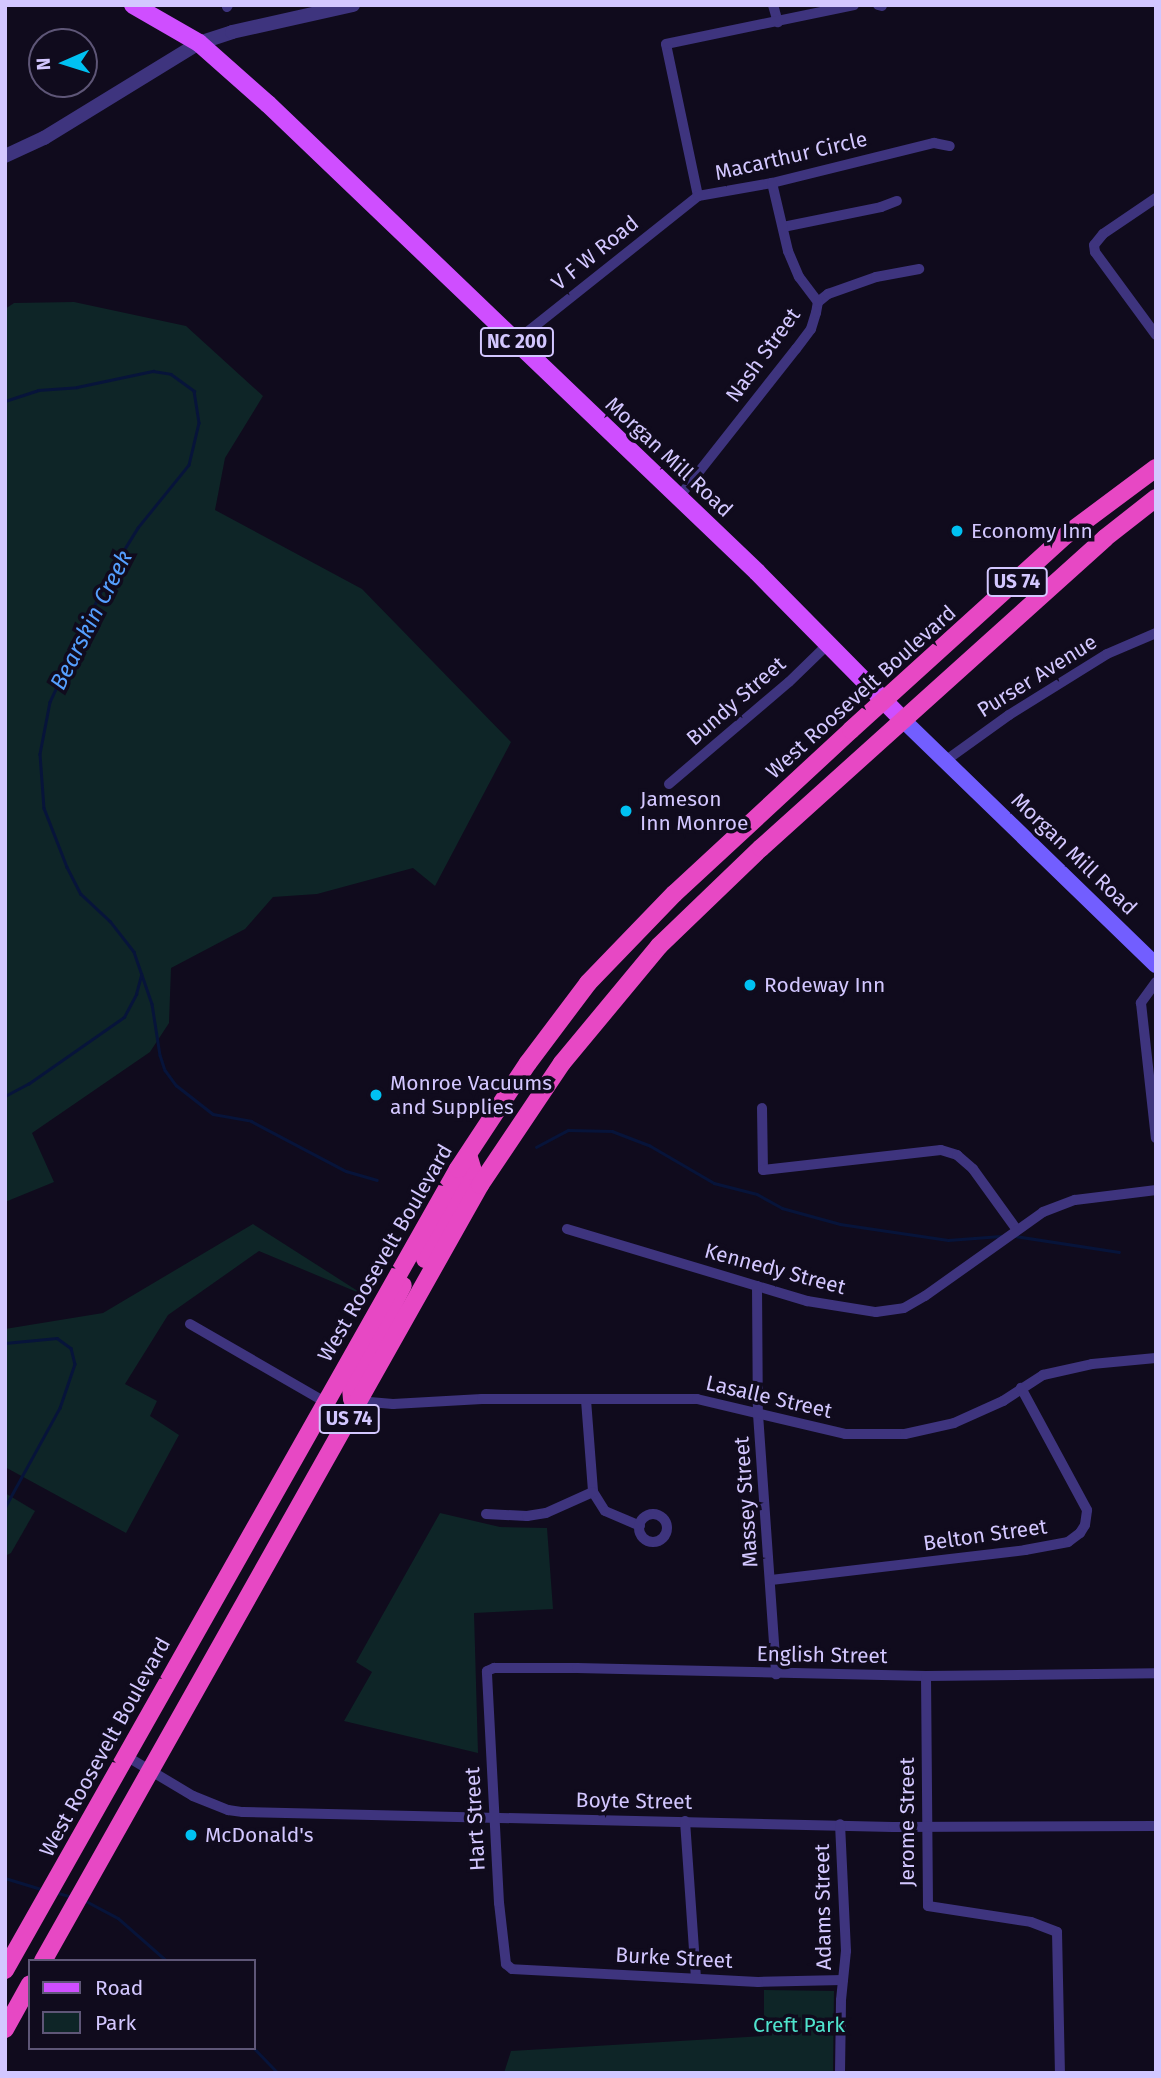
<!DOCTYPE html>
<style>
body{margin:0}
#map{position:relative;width:1161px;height:2078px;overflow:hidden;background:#100b1d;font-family:"Fira Sans",sans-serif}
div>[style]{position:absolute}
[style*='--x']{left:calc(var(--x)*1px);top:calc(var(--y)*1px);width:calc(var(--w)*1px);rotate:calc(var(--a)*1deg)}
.green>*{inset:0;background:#0e2527}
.stream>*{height:2.5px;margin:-1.25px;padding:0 1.25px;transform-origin:1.25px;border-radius:1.25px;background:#07143a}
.minor>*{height:10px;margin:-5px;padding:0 5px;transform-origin:5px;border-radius:5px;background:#3e347e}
.minor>.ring{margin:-5px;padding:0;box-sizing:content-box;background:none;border:10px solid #3e347e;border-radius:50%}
.tertiary>*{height:14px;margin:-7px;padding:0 7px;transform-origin:7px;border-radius:7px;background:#3e347e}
.secondary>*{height:16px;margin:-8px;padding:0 8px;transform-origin:8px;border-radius:8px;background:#725eff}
.primary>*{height:18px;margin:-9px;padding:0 9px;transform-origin:9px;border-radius:9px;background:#cf4eff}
.trunk>*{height:18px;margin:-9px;padding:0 9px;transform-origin:9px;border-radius:9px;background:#e748c4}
.dots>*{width:19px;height:19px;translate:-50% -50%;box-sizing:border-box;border:4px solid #100b1d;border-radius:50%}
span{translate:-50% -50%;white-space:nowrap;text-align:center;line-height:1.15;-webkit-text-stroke:7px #100b1d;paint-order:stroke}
.shield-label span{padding:2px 5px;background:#100b1d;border:2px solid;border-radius:5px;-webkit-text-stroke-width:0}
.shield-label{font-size:19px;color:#d3c7ff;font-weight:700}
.street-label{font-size:21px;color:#d3c7ff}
.poi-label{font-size:21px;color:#d3c7ff}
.left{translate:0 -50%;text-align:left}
.park-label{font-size:21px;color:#4fe3cd}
.water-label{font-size:23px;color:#559fff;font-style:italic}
.frame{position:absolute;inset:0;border:7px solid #d3c7ff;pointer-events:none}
.legend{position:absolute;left:28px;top:1959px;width:228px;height:91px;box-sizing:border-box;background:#100b1d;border:2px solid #5e5677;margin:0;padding:9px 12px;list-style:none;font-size:21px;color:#d3c7ff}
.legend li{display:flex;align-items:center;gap:14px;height:35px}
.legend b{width:35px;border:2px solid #5e5677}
.north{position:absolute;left:28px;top:28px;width:70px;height:70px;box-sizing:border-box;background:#100b1d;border:2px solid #5e5677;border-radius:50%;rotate:267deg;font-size:19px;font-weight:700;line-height:28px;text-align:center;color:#d3c7ff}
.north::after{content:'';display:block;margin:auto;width:24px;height:32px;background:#00c1f2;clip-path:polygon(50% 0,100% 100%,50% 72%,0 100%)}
</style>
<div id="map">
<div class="green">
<i style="clip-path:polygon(74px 302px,186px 326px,263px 396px,225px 458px,215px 510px,362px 589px,511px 742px,435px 886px,413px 868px,317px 894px,273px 897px,245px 929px,171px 968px,169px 1023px,150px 1052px,32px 1133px,54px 1182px,5px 1202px,5px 309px,14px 303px)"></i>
<i style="clip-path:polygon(253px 1224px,364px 1295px,259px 1251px,168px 1315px,125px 1384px,157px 1401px,150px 1416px,179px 1435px,126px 1533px,5px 1467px,5px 1329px,103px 1313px)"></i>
<i style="clip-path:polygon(5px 1493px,35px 1511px,11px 1553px,5px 1556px)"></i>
<i style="clip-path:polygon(440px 1513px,500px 1527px,547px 1528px,553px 1609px,474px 1613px,478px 1753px,344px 1721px,372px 1672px,356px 1662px)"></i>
<i style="clip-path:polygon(764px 1990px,834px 1991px,833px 2073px,504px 2073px,511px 2051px,764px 2036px)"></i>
</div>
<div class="stream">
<i style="--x:5;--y:401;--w:35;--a:-18"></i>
<i style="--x:38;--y:390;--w:39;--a:-4"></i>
<i style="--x:77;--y:387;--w:78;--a:-11.9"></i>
<i style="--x:153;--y:371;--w:18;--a:9"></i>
<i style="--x:171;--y:374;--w:29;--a:36"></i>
<i style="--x:194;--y:391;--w:32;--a:81"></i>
<i style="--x:199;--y:423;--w:43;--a:103.4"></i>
<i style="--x:189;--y:465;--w:81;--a:129"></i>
<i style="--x:138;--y:528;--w:55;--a:121.7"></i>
<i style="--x:109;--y:575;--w:140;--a:114.9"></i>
<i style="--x:50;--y:702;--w:53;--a:100.9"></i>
<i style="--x:40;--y:754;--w:54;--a:85.8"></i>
<i style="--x:44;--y:808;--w:63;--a:68.7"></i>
<i style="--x:67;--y:867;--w:30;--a:63"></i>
<i style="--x:81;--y:894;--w:40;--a:43"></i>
<i style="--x:110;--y:921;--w:39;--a:52"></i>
<i style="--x:134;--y:952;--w:55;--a:70.9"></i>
<i style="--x:152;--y:1004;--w:52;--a:81.1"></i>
<i style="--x:160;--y:1055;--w:16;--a:72"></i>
<i style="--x:165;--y:1070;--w:19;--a:54"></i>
<i style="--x:176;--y:1085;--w:47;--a:38.1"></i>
<i style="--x:213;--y:1114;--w:39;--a:10"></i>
<i style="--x:251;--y:1121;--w:107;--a:27.8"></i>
<i style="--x:346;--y:1171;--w:32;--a:16"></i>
<i style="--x:5;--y:1096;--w:26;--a:-28"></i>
<i style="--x:28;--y:1084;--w:117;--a:-34.9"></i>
<i style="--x:124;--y:1017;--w:26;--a:-62"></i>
<i style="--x:136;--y:994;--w:20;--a:-75"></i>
<i style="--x:536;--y:1147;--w:36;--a:-28"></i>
<i style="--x:568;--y:1130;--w:44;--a:1.3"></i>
<i style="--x:612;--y:1131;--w:40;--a:21"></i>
<i style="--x:649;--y:1145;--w:75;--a:30.3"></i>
<i style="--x:714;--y:1183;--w:44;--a:14.3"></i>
<i style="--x:757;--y:1194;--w:29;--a:29"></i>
<i style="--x:782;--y:1208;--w:60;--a:15.4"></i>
<i style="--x:840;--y:1224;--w:109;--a:8.4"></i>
<i style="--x:948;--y:1240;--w:53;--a:-4.3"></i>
<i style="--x:1015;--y:1236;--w:105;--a:8.7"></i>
<i style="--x:5;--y:1343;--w:52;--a:-5.5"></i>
<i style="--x:57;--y:1338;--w:17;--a:36"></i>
<i style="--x:71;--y:1348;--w:16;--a:76"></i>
<i style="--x:75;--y:1364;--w:46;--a:108.8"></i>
<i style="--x:60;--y:1408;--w:114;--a:118.8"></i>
<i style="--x:5;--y:1878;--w:39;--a:17"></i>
<i style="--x:55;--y:1892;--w:19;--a:16"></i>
<i style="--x:86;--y:1901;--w:36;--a:28"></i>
<i style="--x:118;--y:1918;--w:65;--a:41.3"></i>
<i style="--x:254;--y:2048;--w:35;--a:46"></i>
</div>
<div class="minor">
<i style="--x:773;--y:5;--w:18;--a:74"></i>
<i style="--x:878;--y:5;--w:4;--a:14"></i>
<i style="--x:227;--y:7;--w:2;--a:-63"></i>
<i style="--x:698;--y:196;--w:155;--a:-101.9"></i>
<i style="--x:666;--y:44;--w:192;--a:-11.7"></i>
<i style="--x:1156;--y:198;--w:64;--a:145.8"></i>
<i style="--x:1103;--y:234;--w:14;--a:129"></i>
<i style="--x:1094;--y:245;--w:7;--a:82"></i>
<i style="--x:1095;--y:252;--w:103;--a:53.7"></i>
<i style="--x:783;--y:227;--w:100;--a:-11.5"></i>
<i style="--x:881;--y:207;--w:17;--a:-21"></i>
<i style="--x:818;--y:302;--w:13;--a:-39"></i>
<i style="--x:828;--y:294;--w:51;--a:-19.5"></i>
<i style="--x:876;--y:277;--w:44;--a:-10.5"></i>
<i style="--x:516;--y:341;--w:233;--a:-38.5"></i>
<i style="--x:698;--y:196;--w:75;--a:-10"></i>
<i style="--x:772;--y:183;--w:167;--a:-13.9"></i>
<i style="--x:934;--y:143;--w:16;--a:11"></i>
<i style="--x:679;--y:497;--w:189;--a:-51.7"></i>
<i style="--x:796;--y:349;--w:25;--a:-53"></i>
<i style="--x:811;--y:329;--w:17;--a:-73"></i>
<i style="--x:816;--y:313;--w:11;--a:-80"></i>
<i style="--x:818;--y:302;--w:31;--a:-127"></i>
<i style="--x:799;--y:277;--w:28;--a:-113"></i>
<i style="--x:788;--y:251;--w:70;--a:-103.2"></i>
<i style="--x:945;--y:761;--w:79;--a:-35.7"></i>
<i style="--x:1009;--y:715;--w:115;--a:-31.9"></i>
<i style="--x:1107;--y:654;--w:53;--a:-23.2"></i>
<i style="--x:669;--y:784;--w:157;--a:-40.4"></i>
<i style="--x:789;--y:682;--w:53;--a:-44.2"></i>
<i style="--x:1156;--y:982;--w:26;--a:126"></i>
<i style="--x:1141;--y:1003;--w:136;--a:83.7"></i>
<i style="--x:762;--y:1108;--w:62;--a:89.1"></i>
<i style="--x:763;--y:1170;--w:179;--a:-6.4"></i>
<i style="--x:941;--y:1150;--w:17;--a:17"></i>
<i style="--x:957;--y:1155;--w:21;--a:41"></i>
<i style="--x:973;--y:1169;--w:75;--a:54.2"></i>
<i style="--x:567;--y:1229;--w:251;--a:16.7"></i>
<i style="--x:807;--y:1301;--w:70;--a:9.1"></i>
<i style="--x:876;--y:1312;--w:28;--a:-8"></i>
<i style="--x:904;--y:1308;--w:24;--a:-30"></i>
<i style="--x:925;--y:1296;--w:145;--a:-35.4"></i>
<i style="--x:1043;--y:1212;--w:34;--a:-21"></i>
<i style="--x:1075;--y:1200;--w:82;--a:-7"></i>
<i style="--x:757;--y:1286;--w:128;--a:89.6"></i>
<i style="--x:758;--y:1414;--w:261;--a:86"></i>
<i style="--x:190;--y:1324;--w:156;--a:30"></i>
<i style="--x:586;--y:1400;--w:92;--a:85.6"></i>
<i style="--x:593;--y:1492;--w:22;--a:58"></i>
<i style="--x:605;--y:1511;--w:38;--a:23"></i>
<i style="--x:358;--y:1401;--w:35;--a:5"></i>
<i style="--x:393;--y:1404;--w:89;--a:-3.2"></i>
<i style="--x:482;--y:1399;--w:215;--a:0"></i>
<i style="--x:697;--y:1399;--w:152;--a:13.3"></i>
<i style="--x:845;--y:1434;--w:60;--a:0"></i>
<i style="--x:905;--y:1434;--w:50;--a:-12.7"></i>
<i style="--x:954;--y:1423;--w:54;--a:-24.2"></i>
<i style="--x:1003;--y:1401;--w:48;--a:-33"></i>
<i style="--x:1043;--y:1375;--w:50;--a:-12.7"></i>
<i style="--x:1092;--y:1364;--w:64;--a:-5.4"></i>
<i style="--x:486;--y:1514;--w:41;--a:2.8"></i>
<i style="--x:527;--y:1516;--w:19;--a:-9"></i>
<i style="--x:546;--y:1513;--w:51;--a:-24.1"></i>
<i class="ring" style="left:639px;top:1514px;width:18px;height:18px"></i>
<i style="--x:771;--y:1580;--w:256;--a:-6.7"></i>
<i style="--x:1025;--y:1550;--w:44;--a:-10.5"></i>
<i style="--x:1068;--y:1542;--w:15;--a:-37"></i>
<i style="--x:1080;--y:1533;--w:9;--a:-58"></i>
<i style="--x:1085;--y:1525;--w:15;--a:-82"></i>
<i style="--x:1087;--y:1510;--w:139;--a:-118.4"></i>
<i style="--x:926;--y:1676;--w:230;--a:89.5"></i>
<i style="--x:928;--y:1906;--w:104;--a:8.8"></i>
<i style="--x:1031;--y:1922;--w:28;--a:21"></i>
<i style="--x:1057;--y:1932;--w:141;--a:88.8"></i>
<i style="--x:126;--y:1756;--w:78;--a:30.8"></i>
<i style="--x:193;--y:1796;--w:38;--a:22"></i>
<i style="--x:228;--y:1810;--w:15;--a:8"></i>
<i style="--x:243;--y:1812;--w:650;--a:1.32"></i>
<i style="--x:893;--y:1827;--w:263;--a:-0.2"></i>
<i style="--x:685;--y:1821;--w:157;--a:86"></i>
<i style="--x:843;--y:1980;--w:85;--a:178.7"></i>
<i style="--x:758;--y:1982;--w:246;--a:-177"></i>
<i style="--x:512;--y:1969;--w:8;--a:-140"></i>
<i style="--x:506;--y:1964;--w:61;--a:-96.5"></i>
<i style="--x:499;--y:1903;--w:232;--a:-93"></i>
<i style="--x:487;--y:1671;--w:8;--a:-23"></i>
<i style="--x:494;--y:1668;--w:83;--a:0"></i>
<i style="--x:577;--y:1668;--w:349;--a:1.3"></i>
<i style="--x:926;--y:1676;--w:230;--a:-0.7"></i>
<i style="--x:840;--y:2073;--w:73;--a:-89.2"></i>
<i style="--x:841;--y:2000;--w:49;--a:-84.2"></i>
<i style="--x:846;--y:1951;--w:127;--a:-92.7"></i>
</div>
<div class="tertiary">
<i style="--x:5;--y:156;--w:43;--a:-24.8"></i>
<i style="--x:44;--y:138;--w:182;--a:-31.5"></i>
<i style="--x:199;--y:43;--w:35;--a:-18"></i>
<i style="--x:232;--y:32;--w:124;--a:-12.6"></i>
</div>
<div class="secondary">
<i style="--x:903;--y:720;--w:352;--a:44.1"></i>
</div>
<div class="primary">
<i style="--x:133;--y:5;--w:76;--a:29.9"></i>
<i style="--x:199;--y:43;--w:92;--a:41.5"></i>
<i style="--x:268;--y:104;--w:677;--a:43.74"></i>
<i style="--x:757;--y:572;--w:208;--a:45.4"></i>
</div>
<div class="trunk">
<i style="--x:425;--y:1259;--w:100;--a:-61.4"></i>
<i style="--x:473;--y:1171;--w:17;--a:-107"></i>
<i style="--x:358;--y:1401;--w:6;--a:-162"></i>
<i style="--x:352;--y:1399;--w:12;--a:-95"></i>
<i style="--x:351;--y:1387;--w:114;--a:-63"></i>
<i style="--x:43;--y:1961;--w:891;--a:-60.61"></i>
<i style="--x:480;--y:1185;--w:147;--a:-56.1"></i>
<i style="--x:562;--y:1063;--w:152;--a:-50.3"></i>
<i style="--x:659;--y:946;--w:141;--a:-43.9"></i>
<i style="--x:761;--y:848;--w:463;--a:-42"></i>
<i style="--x:1105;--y:538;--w:65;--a:-38.1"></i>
<i style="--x:5;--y:1970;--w:920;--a:-60.51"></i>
<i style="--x:458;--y:1169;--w:127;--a:-56.6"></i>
<i style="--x:528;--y:1063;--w:100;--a:-53.1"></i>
<i style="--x:588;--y:983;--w:124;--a:-46"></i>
<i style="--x:674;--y:894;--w:241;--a:-42.8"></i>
<i style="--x:851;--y:730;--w:290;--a:-42.2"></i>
<i style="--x:1066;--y:535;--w:112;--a:-36.7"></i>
<i style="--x:5;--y:2029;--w:51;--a:-60.9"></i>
</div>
<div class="dots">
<i style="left:957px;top:531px;background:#00c1f2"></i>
<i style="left:626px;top:811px;background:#00c1f2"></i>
<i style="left:750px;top:985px;background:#00c1f2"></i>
<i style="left:376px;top:1095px;background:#00c1f2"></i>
<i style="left:191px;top:1835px;background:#00c1f2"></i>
</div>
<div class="shield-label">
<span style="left:517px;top:342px">NC 200</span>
<span style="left:1017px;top:582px">US 74</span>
<span style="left:349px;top:1419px">US 74</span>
</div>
<div class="street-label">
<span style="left:791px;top:156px;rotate:-13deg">Macarthur Circle</span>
<span style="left:595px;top:253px;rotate:-39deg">V F W Road</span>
<span style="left:763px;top:355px;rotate:-54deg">Nash Street</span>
<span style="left:669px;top:457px;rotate:43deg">Morgan Mill Road</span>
<span style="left:1037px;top:676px;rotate:-32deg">Purser Avenue</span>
<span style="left:861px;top:692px;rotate:-42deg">West Roosevelt Boulevard</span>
<span style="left:736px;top:701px;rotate:-41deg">Bundy Street</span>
<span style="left:1074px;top:854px;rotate:44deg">Morgan Mill Road</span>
<span style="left:385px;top:1253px;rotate:-60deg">West Roosevelt Boulevard</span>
<span style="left:775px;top:1269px;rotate:15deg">Kennedy Street</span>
<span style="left:769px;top:1397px;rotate:13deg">Lasalle Street</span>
<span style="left:746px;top:1502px;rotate:-94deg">Massey Street</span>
<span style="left:985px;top:1535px;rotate:-8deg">Belton Street</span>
<span style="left:822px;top:1655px;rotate:1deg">English Street</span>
<span style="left:105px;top:1747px;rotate:-61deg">West Roosevelt Boulevard</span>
<span style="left:634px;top:1801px;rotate:1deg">Boyte Street</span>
<span style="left:475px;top:1819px;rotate:-93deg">Hart Street</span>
<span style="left:907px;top:1822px;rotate:-90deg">Jerome Street</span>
<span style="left:823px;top:1907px;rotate:-91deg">Adams Street</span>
<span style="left:674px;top:1958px;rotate:3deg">Burke Street</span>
</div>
<div class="poi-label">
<span class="left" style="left:971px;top:531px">Economy Inn</span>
<span class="left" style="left:640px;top:811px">Jameson<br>Inn Monroe</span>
<span class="left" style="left:764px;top:985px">Rodeway Inn</span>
<span class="left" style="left:390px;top:1095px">Monroe Vacuums<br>and Supplies</span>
<span class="left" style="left:205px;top:1835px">McDonald's</span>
</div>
<div class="park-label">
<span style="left:799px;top:2025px">Creft Park</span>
</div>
<div class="water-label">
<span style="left:91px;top:620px;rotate:-63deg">Bearskin Creek</span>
</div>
<div class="frame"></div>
<ul class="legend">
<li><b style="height:9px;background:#cf4eff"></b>Road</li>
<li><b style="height:19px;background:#0e2527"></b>Park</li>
</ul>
<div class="north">N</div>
</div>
